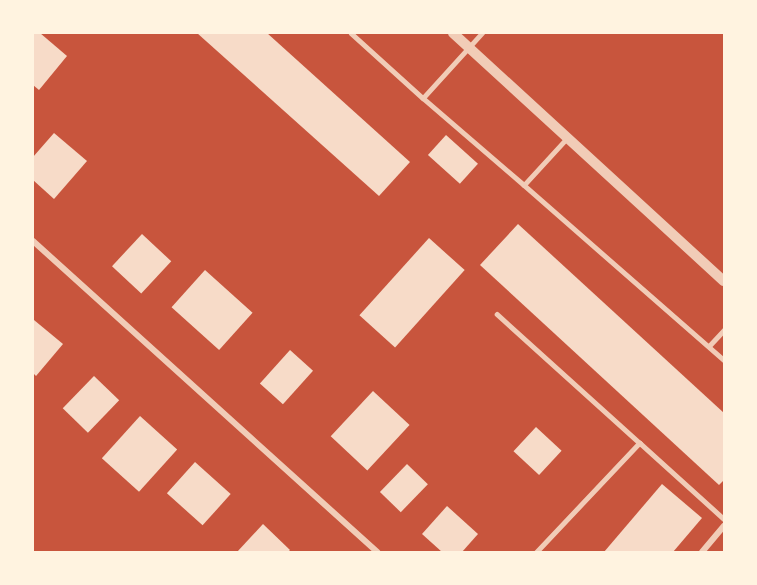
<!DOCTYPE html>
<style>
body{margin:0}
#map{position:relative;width:757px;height:585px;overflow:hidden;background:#c8553d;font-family:"Noto Sans",sans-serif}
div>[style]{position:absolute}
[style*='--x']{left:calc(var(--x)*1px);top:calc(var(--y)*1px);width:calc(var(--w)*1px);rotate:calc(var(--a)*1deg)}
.building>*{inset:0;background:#f7dbc8;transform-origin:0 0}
.service>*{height:4.5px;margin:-2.25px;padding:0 2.25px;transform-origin:2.25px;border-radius:2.25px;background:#f1ccb7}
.minor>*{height:6px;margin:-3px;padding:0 3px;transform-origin:3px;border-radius:3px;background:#f1ccb7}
.tertiary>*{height:10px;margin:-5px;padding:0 5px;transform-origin:5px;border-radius:5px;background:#f1ccb7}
span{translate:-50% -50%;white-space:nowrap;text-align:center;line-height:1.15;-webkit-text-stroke:5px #fff3e0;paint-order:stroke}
.frame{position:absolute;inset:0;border:34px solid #fff3e0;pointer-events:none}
</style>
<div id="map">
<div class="building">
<i style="clip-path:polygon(33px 33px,40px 33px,67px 56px,39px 90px,33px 85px)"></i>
<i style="clip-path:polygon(197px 33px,267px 33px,410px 162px,379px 196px)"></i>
<i style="clip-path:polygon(54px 133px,87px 161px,54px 199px,33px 180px,33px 157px)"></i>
<i style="left:446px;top:135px;width:43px;height:27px;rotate:42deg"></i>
<i style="clip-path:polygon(518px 224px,724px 413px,724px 480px,719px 485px,480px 265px)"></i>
<i style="left:142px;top:234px;width:40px;height:44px;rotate:43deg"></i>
<i style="left:429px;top:238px;width:48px;height:104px;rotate:42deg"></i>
<i style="left:205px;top:270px;width:64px;height:50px;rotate:42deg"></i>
<i style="clip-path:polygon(34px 320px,63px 344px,36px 376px,33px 373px)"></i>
<i style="left:290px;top:350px;width:31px;height:45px;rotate:42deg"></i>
<i style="left:94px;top:376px;width:35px;height:45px;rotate:44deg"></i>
<i style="left:373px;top:391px;width:50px;height:62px;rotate:43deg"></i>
<i style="left:140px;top:416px;width:50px;height:57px;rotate:42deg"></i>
<i style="left:536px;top:427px;width:35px;height:33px;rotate:43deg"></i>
<i style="left:195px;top:462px;width:48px;height:42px;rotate:42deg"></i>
<i style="left:407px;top:464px;width:29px;height:39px;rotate:44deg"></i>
<i style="clip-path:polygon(662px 484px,702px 518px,673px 552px,604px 552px)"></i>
<i style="clip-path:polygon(447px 506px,478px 534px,462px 552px,442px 552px,422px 534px)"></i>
<i style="clip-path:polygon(263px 524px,290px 550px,288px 552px,237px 552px)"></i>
</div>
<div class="service">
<i style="--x:351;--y:33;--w:97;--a:42.1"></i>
<i style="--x:423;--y:98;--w:88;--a:-47.8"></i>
<i style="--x:423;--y:98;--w:133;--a:40.7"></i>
<i style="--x:524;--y:185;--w:64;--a:-47.5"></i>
<i style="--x:524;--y:185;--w:266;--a:41.2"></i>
<i style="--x:497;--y:314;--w:193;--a:42.1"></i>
<i style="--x:640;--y:443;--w:150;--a:133.4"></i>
<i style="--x:709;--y:346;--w:22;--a:-47"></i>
<i style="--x:640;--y:443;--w:113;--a:42.1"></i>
</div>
<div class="minor">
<i style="--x:33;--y:241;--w:464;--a:42.1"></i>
<i style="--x:702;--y:552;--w:34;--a:-50"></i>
</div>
<div class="tertiary">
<i style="--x:453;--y:33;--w:367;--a:42.5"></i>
</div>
<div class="frame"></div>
</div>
